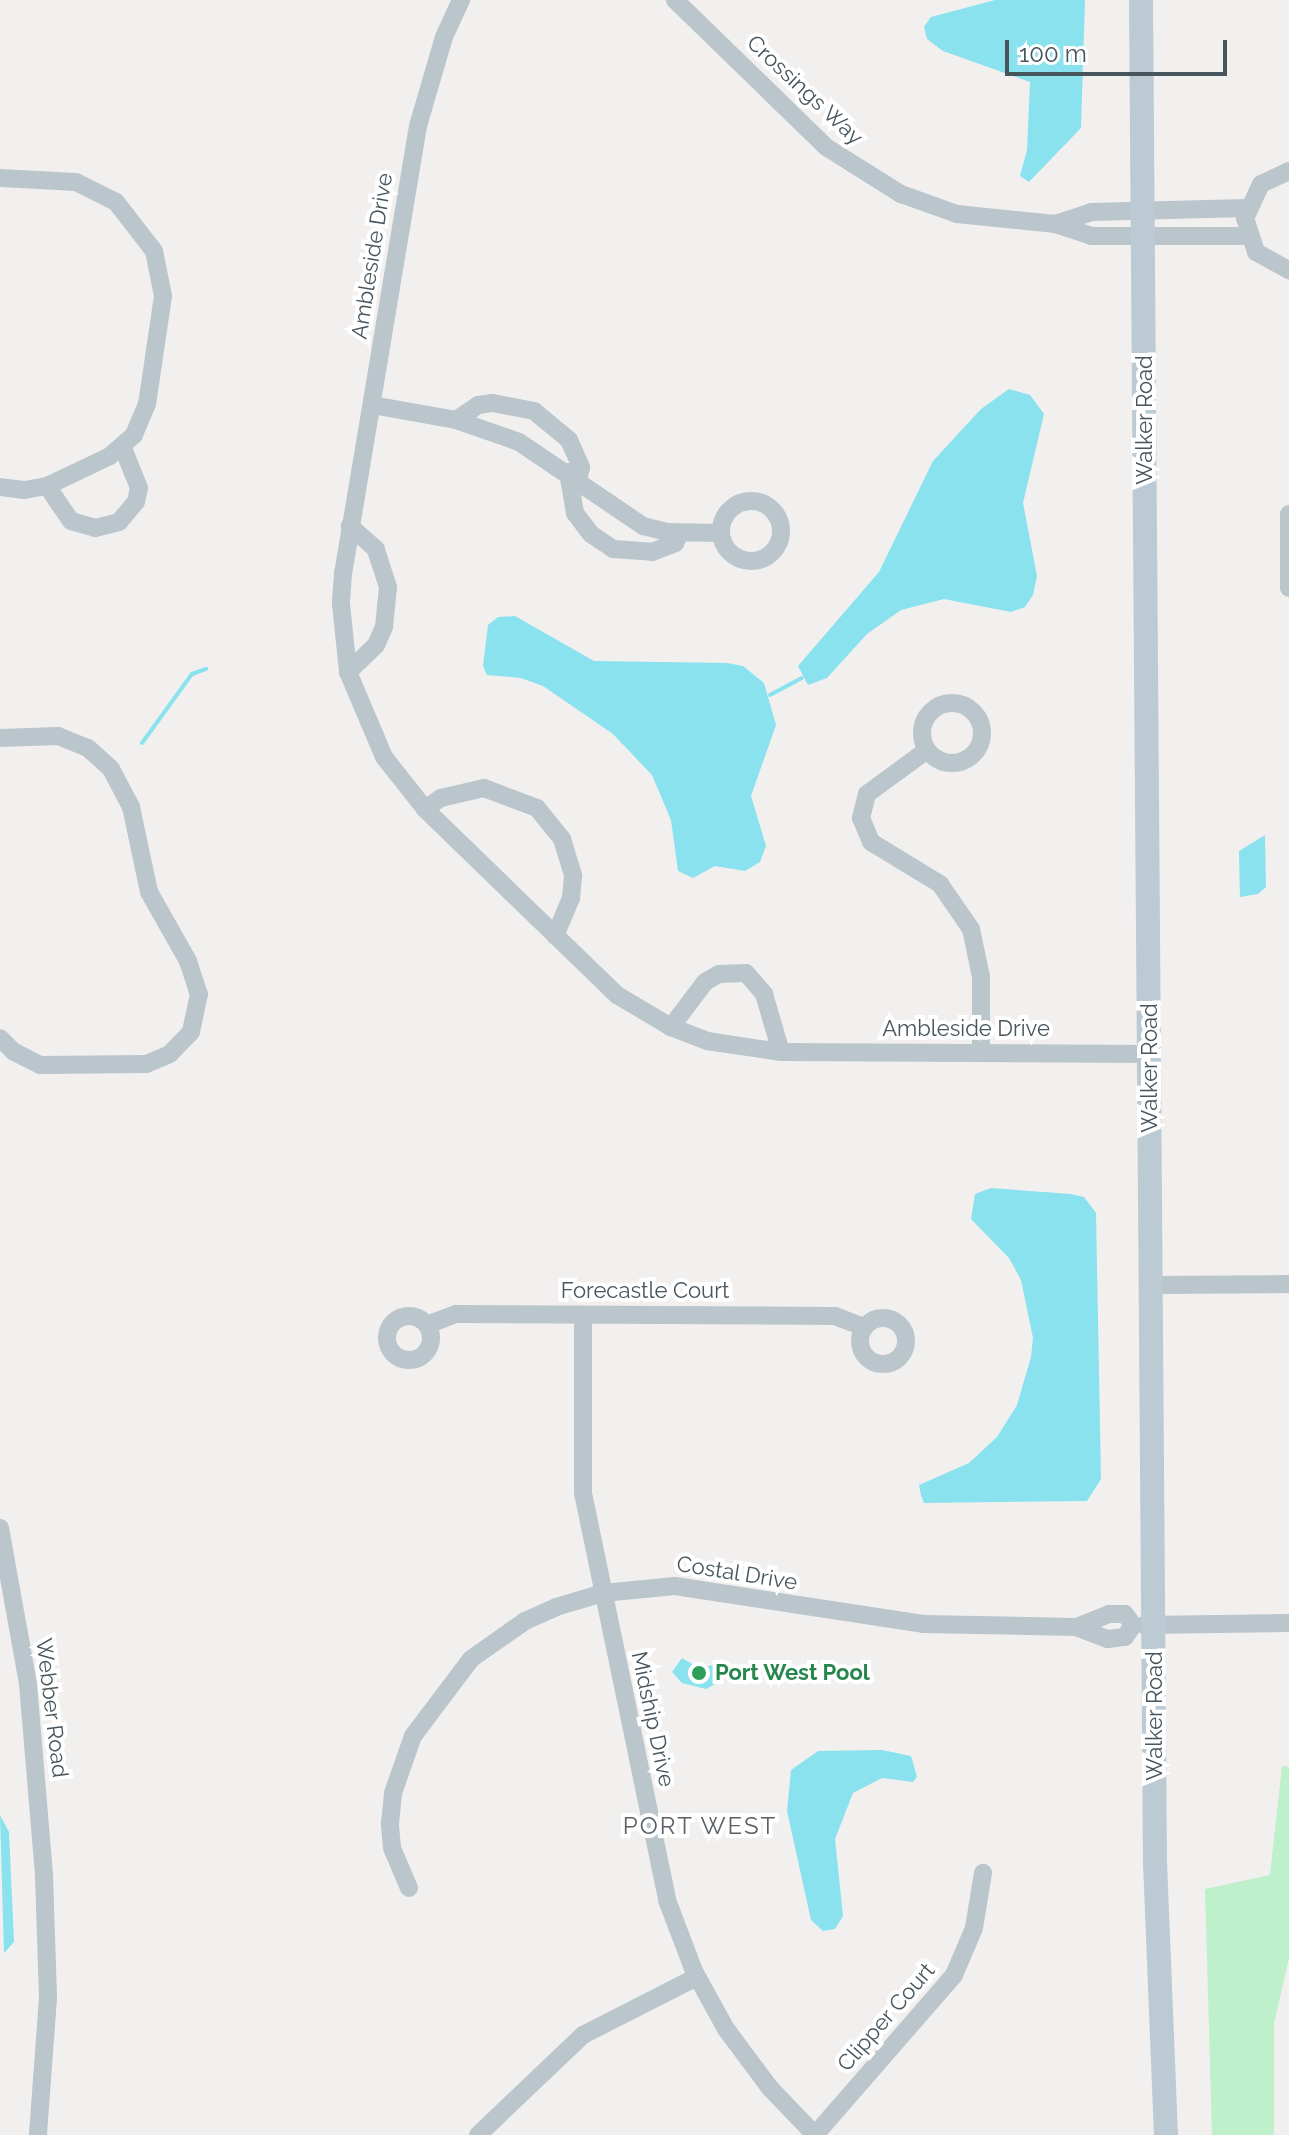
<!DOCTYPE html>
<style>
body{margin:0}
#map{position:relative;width:1289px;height:2135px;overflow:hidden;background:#f2efef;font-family:Raleway,sans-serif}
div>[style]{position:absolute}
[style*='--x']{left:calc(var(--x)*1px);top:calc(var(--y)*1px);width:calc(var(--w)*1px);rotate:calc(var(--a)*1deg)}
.green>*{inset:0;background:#bdf0cb}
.water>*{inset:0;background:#89e2ed}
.stream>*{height:4px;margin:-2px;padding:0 2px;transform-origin:2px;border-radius:2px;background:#89e2ed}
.street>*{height:18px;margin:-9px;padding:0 9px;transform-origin:9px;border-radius:9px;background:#bac5cc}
.street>.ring{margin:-9px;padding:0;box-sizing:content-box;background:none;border:18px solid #bac5cc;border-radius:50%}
.secondary>*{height:24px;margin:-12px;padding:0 12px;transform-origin:12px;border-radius:12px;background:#bccad3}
.dots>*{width:22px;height:22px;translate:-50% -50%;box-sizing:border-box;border:4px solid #fff;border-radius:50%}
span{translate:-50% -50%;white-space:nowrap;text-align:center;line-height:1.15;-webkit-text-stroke:8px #fff;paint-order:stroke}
.street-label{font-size:22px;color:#47555d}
.leisure-label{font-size:22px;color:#27864d;font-weight:700}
.left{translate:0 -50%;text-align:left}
.neighbourhood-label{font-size:24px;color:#5b6064;letter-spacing:2px}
.scale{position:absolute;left:1005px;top:40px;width:222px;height:36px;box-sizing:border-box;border:4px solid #47555d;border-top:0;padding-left:10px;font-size:24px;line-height:28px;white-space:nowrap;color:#47555d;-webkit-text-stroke:6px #fff;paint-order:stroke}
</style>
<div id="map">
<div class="green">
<i style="clip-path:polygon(1282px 1766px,1289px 1767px,1289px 1958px,1274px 2024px,1274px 2135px,1212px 2135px,1205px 1889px,1270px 1875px)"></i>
</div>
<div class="water">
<i style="clip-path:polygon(995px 0,1085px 0,1081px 128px,1029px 182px,1020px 176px,1027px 150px,1030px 82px,943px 51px,927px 39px,924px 27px,931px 17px)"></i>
<i style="clip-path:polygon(1009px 389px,1030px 395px,1044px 414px,1023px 503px,1037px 576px,1033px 595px,1025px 607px,1011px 612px,944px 599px,901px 610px,867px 634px,827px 678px,808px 685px,798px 666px,879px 572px,933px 461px,981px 409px)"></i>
<i style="clip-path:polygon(515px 616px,594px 661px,727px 663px,743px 666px,764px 683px,776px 725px,751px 796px,766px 846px,760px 862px,745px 871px,715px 866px,693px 878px,678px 871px,671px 820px,652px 775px,613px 734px,543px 686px,521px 678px,487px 675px,483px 666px,488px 625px,498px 617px)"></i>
<i style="clip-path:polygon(1265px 835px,1266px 887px,1258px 894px,1240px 897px,1239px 851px)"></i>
<i style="clip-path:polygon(991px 1188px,1071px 1194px,1084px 1197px,1096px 1213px,1101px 1479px,1087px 1501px,924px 1503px,921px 1495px,919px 1485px,969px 1463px,997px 1437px,1017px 1405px,1031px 1357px,1033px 1338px,1021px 1280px,1009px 1258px,971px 1219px,975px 1194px)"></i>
<i style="clip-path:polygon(682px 1658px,699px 1668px,718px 1664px,724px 1669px,723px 1680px,706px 1689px,682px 1683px,672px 1672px)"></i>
<i style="clip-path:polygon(882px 1750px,911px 1756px,917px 1777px,913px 1782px,882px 1778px,853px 1793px,835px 1839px,843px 1916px,835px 1929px,823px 1931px,811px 1920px,787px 1811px,791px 1770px,818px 1751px)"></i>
<i style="clip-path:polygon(0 1815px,9px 1832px,14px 1942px,4px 1953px)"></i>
</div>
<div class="stream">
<i style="--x:770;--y:695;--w:36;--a:-28"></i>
<i style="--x:142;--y:743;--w:85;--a:-54.1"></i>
<i style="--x:192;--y:674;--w:15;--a:-20"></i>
</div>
<div class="street">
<i style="--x:461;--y:0;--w:41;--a:114.7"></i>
<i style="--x:444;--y:37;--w:93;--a:106.3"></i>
<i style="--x:418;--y:126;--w:453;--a:99.5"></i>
<i style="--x:343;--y:573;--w:31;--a:94"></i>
<i style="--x:341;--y:604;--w:68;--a:84.1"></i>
<i style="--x:348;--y:672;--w:92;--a:67"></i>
<i style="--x:384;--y:757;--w:66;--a:51.7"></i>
<i style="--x:425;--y:809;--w:267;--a:44.1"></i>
<i style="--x:617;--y:995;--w:63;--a:30.7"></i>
<i style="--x:671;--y:1027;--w:39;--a:21"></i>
<i style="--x:707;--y:1041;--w:75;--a:8.5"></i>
<i style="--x:781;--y:1052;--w:369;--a:0.3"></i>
<i style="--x:675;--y:0;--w:211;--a:44.2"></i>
<i style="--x:826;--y:147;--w:89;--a:32.1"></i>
<i style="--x:901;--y:194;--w:59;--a:19.7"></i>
<i style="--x:957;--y:214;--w:99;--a:5.8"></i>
<i style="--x:1055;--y:224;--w:38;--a:18"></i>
<i style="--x:1091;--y:236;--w:157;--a:0"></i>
<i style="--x:1289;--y:171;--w:31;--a:155"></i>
<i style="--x:1261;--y:184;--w:38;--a:115"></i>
<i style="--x:1245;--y:218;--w:36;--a:72"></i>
<i style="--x:1256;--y:252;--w:38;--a:29"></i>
<i style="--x:0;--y:178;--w:76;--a:3"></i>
<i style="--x:76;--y:182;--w:45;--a:26.6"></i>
<i style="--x:116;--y:202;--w:62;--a:52.2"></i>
<i style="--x:154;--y:251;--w:46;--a:78.7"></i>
<i style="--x:163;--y:296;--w:109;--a:98.4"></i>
<i style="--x:147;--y:404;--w:34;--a:113"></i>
<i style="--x:134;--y:435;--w:32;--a:139"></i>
<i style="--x:110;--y:456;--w:70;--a:154.5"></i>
<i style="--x:47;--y:486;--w:23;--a:170"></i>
<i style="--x:24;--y:490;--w:24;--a:-173"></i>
<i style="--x:1055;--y:224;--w:38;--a:-18"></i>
<i style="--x:1091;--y:212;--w:156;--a:-1.5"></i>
<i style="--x:372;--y:405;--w:85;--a:10.1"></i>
<i style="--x:456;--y:420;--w:67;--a:19.2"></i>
<i style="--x:519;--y:442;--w:150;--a:34.1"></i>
<i style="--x:643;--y:526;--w:25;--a:14"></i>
<i style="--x:667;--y:532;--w:54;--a:1.1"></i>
<i style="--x:456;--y:420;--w:27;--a:-34"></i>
<i style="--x:478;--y:405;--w:15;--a:-8"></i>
<i style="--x:493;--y:403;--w:42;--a:11"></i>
<i style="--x:534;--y:411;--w:45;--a:39.6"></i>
<i style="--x:569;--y:440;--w:30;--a:66"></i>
<i style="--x:581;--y:467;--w:13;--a:103"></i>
<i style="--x:568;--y:472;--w:42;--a:80.3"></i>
<i style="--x:575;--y:513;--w:26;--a:53"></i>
<i style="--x:591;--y:534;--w:27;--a:34"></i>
<i style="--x:613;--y:549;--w:39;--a:4"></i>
<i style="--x:652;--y:552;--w:25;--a:-21"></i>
<i style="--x:675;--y:543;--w:11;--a:-63"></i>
<i style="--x:47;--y:486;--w:42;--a:55.6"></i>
<i style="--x:71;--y:521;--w:25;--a:16"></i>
<i style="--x:95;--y:528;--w:25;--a:-14"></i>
<i style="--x:119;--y:522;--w:26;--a:-50"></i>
<i style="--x:136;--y:502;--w:14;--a:-78"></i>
<i style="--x:139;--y:488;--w:43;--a:-111.8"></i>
<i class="ring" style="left:721px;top:501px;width:42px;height:42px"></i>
<i style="--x:1289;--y:514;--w:74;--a:90"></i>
<i style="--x:348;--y:672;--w:39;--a:-44"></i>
<i style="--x:376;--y:645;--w:20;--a:-66"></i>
<i style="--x:384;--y:627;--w:40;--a:-84.3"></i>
<i style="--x:388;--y:587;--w:40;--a:-108"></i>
<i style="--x:376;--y:549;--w:35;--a:-139"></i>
<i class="ring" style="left:922px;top:703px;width:42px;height:42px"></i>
<i style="--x:0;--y:738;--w:58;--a:-2"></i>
<i style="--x:58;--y:736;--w:32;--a:22"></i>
<i style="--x:88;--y:748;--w:31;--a:42"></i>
<i style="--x:111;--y:769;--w:43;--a:62.2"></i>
<i style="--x:131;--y:807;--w:87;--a:78"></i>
<i style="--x:149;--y:892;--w:79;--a:60.5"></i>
<i style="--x:188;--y:961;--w:35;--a:72"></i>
<i style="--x:199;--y:994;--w:39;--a:102"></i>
<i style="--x:191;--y:1032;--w:30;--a:134"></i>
<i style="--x:170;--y:1054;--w:25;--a:157"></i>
<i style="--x:147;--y:1064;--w:107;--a:179.5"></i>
<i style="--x:40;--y:1065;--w:30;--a:-153"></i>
<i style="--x:13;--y:1051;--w:18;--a:-135"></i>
<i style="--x:927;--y:750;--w:74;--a:143.7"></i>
<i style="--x:867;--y:794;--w:25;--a:104"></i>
<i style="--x:861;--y:818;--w:26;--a:67"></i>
<i style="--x:871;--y:842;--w:81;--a:31.3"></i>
<i style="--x:940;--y:884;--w:55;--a:55.4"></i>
<i style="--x:971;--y:929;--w:49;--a:78.2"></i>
<i style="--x:981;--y:977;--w:76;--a:90"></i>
<i style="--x:425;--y:809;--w:19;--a:-35"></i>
<i style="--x:441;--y:798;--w:44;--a:-13.1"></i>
<i style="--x:484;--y:788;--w:57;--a:20.7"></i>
<i style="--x:537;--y:808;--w:40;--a:51"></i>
<i style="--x:562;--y:839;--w:39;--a:73"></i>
<i style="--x:573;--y:876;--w:22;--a:95"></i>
<i style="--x:571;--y:898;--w:41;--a:112.8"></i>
<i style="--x:671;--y:1027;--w:56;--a:-52.9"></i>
<i style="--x:705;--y:982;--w:16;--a:-30"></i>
<i style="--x:719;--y:974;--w:27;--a:-2"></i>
<i style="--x:746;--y:973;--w:28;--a:49"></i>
<i style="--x:764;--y:994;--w:60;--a:73.7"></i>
<i style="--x:1153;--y:1285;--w:136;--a:-0.4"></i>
<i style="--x:583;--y:1315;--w:178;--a:90"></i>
<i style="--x:583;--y:1493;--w:416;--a:78.3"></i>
<i style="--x:667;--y:1900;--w:76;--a:69.2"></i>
<i style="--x:694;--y:1971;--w:66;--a:61.1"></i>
<i style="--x:726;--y:2029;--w:74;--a:53.3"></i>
<i style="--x:770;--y:2088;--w:65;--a:46.2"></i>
<i class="ring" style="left:387px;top:1316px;width:26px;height:26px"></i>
<i class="ring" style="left:860px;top:1318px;width:28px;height:28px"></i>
<i style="--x:427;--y:1325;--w:31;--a:-21"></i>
<i style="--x:456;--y:1314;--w:379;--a:0.3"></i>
<i style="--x:835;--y:1316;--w:31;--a:21"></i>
<i style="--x:0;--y:1528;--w:158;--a:79.8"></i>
<i style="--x:28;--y:1684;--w:193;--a:85.2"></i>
<i style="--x:44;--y:1876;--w:122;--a:88.1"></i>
<i style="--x:48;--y:1998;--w:137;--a:94.2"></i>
<i style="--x:1144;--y:1625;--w:145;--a:-0.8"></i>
<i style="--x:409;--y:1888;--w:43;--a:-113"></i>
<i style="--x:392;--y:1848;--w:25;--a:-95"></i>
<i style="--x:390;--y:1823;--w:30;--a:-84"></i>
<i style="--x:393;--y:1793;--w:60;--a:-70.7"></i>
<i style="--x:413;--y:1736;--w:96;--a:-53"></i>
<i style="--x:471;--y:1659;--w:66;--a:-35.1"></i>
<i style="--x:525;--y:1621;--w:34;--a:-24"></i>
<i style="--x:556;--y:1607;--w:49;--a:-16.6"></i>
<i style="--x:603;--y:1593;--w:72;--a:-5.6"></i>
<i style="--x:675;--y:1586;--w:251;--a:8.7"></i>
<i style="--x:923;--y:1624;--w:153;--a:1.1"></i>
<i style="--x:1076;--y:1627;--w:34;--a:21"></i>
<i style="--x:1108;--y:1639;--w:17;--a:-7"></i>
<i style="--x:1125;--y:1637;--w:14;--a:-56"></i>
<i style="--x:1133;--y:1625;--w:14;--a:-126"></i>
<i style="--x:1125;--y:1614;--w:16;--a:180"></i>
<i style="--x:1109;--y:1614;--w:35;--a:158"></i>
<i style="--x:478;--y:2135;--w:145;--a:-43.6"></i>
<i style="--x:583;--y:2035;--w:128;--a:-27"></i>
<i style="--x:815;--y:2135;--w:212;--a:-49"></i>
<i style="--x:954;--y:1975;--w:51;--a:-66.9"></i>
<i style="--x:974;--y:1928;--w:56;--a:-80.7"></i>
</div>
<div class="secondary">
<i style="--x:1141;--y:0;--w:1862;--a:89.57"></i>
<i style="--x:1155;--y:1862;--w:273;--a:87.7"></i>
</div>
<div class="dots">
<i style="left:699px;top:1673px;background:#2e9e5b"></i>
</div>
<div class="street-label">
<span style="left:805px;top:90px;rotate:43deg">Crossings Way</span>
<span style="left:372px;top:256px;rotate:-81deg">Ambleside Drive</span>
<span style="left:1145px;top:420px;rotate:-90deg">Walker Road</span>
<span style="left:966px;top:1029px">Ambleside Drive</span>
<span style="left:1150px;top:1068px;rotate:-90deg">Walker Road</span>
<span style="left:645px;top:1291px">Forecastle Court</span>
<span style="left:737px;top:1573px;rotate:9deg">Costal Drive</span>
<span style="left:52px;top:1708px;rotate:83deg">Webber Road</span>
<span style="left:1155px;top:1716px;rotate:-90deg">Walker Road</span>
<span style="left:653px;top:1719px;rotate:78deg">Midship Drive</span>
<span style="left:886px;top:2017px;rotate:-49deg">Clipper Court</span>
</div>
<div class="leisure-label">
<span class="left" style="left:715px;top:1673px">Port West Pool</span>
</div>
<div class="neighbourhood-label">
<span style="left:700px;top:1826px">PORT WEST</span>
</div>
<div class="scale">100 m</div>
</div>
